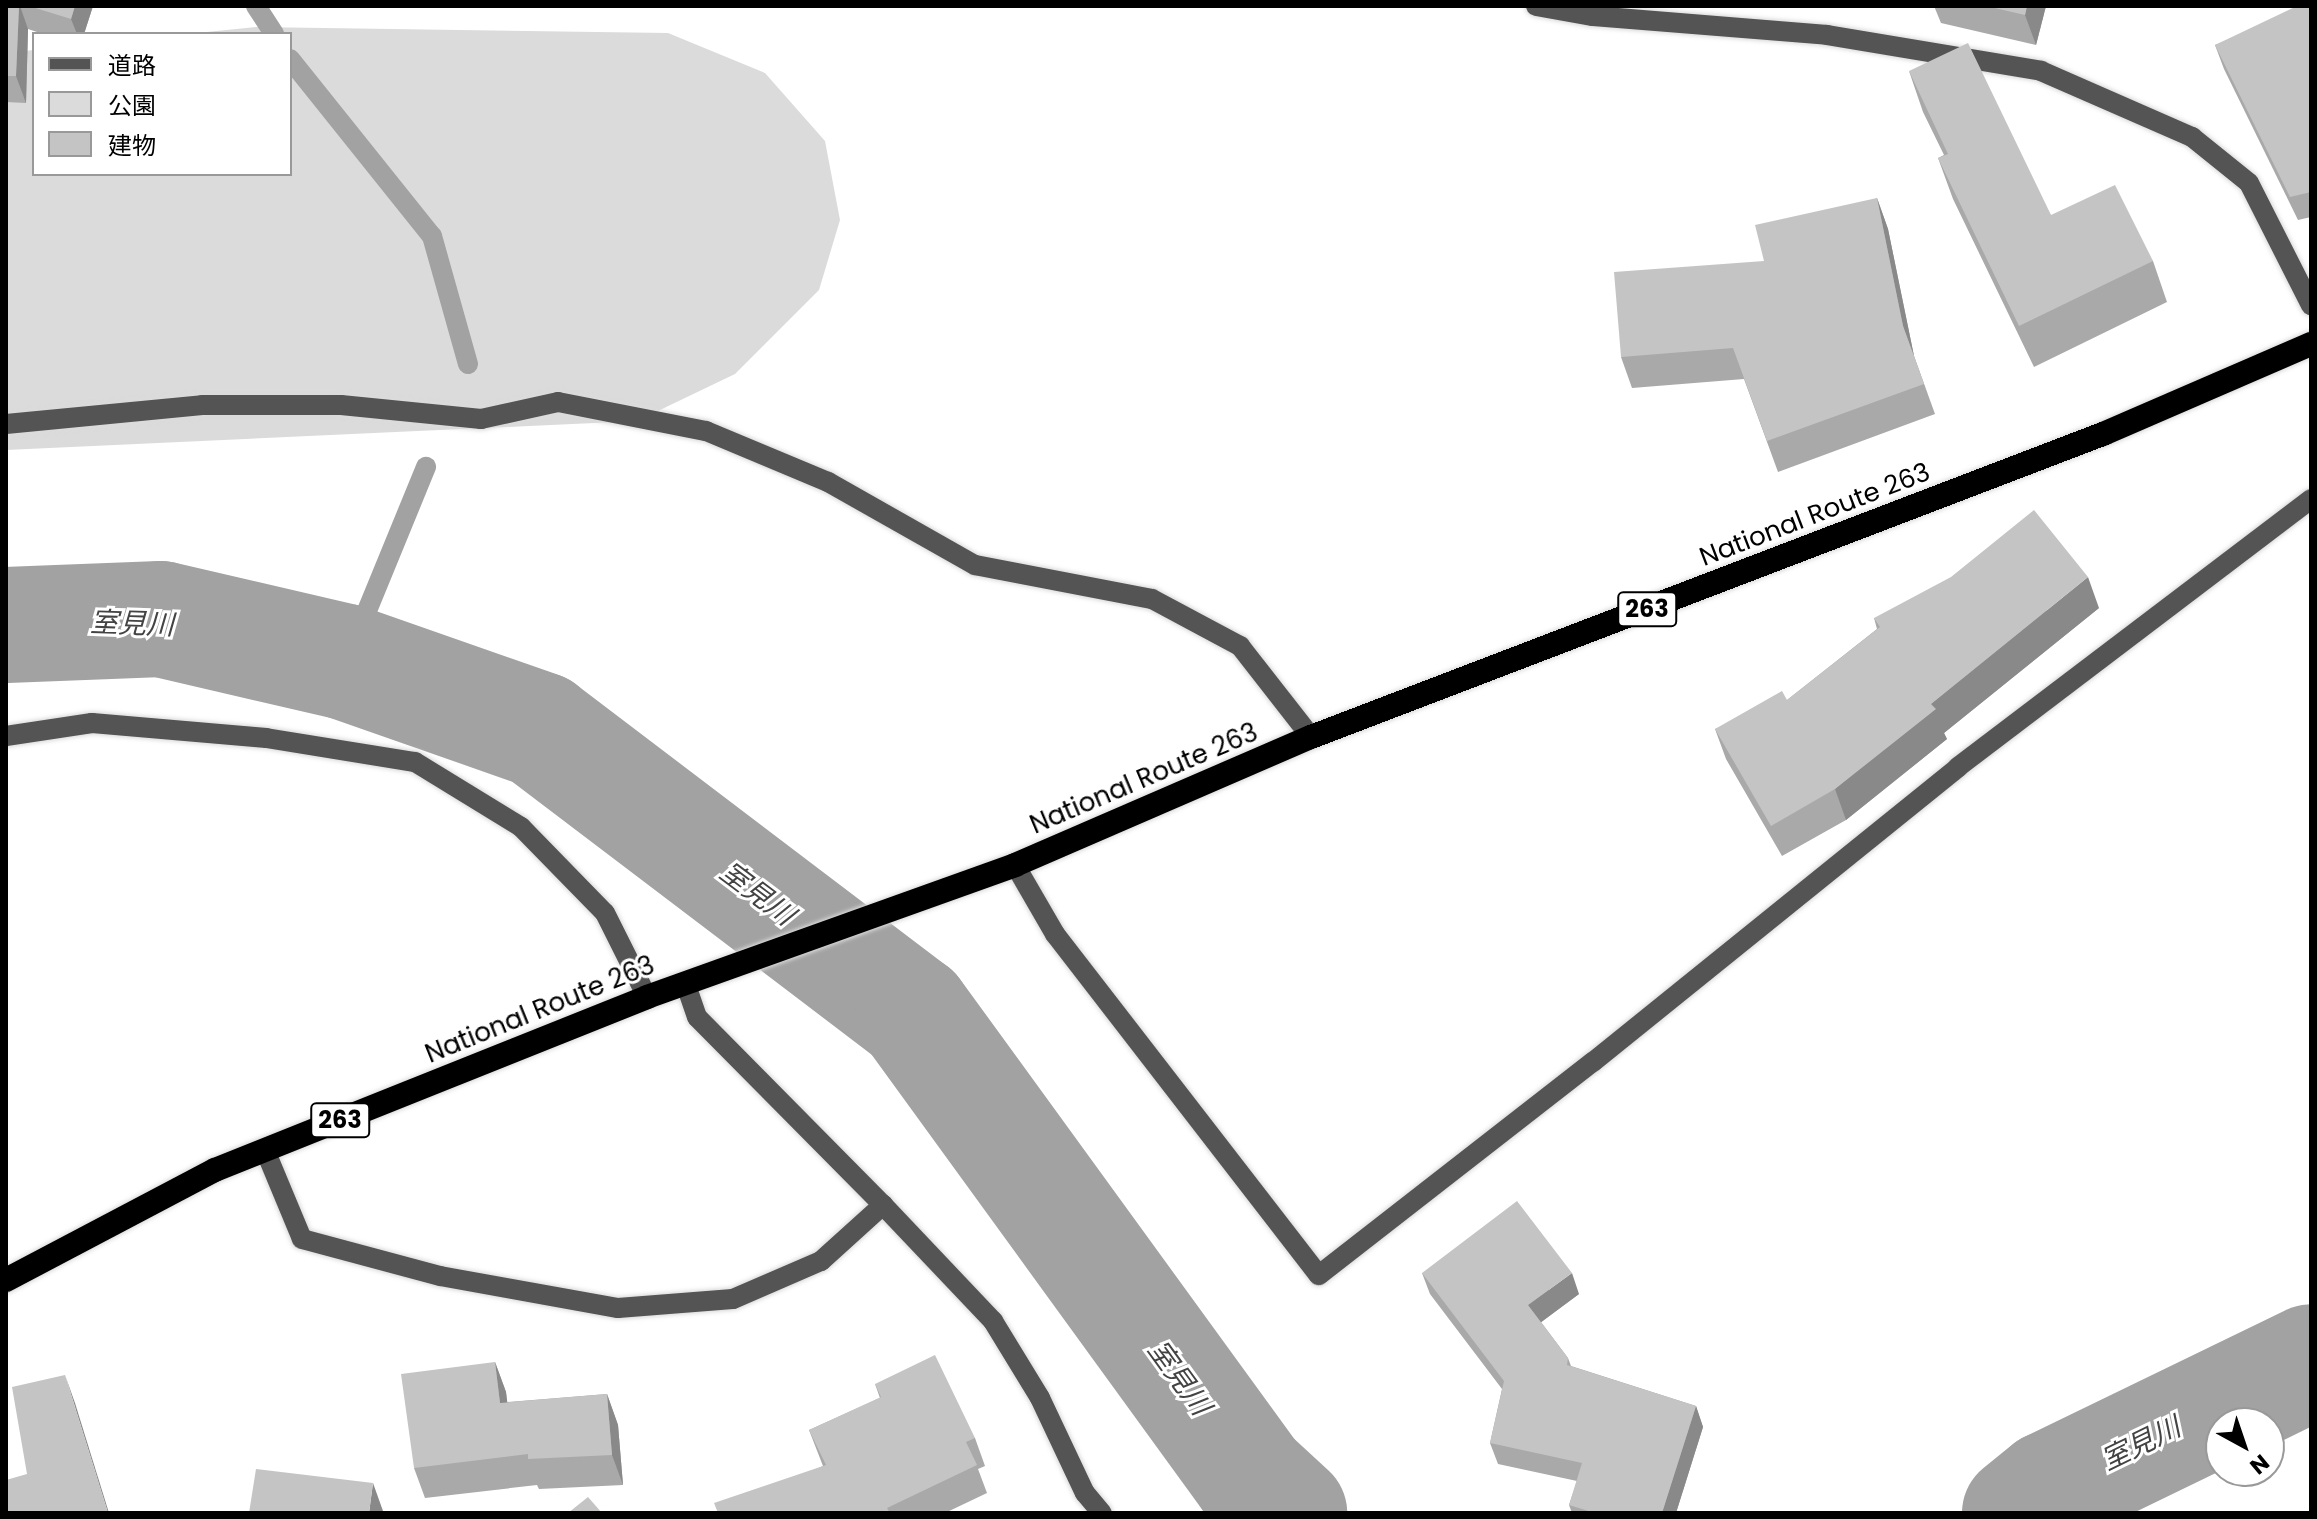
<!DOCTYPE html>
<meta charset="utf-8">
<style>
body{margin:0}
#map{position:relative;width:2317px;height:1519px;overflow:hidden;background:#fff;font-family:Poppins,"Noto Sans JP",sans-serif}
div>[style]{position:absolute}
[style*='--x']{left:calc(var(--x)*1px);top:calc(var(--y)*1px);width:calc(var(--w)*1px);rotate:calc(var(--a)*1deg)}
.green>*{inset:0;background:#dbdbdb}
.stream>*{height:20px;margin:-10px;padding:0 10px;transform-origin:10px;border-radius:10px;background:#a2a2a2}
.river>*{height:116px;margin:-58px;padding:0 58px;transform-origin:58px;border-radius:58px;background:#a2a2a2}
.roads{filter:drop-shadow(0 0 2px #dbdbdb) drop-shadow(0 0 2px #dbdbdb)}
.minor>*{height:20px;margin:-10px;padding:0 10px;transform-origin:10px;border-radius:10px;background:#545454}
.highway>*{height:24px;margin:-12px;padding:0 12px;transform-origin:12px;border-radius:12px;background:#000}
.wall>*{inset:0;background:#a9a9a9}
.shaded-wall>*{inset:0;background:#898989}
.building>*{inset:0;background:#c4c4c4}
span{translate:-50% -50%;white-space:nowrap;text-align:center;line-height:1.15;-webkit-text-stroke:6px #fff;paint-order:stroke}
.shield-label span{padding:2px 6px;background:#fff;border:2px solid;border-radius:6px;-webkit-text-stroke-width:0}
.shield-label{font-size:24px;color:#000;font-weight:700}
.street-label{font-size:26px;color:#000}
.water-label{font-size:28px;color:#434343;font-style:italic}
.frame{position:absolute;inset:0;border:8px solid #000;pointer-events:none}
.legend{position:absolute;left:32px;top:32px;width:260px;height:144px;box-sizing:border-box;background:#fff;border:2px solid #999;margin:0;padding:10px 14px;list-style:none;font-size:24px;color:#000}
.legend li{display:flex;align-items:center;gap:16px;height:40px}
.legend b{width:40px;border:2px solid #999}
.north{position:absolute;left:2205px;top:1407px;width:80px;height:80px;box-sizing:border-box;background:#fff;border:2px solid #999;border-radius:50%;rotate:140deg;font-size:22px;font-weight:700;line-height:32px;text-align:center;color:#000}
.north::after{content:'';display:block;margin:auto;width:28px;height:36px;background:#000;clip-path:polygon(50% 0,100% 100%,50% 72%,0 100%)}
</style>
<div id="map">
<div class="green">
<i style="clip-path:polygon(256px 27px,668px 33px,765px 73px,825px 141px,840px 220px,819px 290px,735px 374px,637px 421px,6px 450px,6px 53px,34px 50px,34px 174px,290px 174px,290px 34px,187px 34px)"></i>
</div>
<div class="stream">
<i style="--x:256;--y:6;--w:33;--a:57"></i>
<i style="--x:290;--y:59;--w:227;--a:51.3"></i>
<i style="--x:432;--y:236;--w:133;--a:74.3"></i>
<i style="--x:346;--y:662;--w:211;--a:-67.7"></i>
</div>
<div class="river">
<i style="--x:6;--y:625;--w:155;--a:-2.2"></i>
<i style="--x:161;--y:619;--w:190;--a:13.1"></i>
<i style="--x:346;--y:662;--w:206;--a:19.3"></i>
<i style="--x:540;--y:730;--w:468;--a:37.2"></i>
<i style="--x:913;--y:1013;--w:575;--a:53.99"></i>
<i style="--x:1251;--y:1478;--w:52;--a:42.6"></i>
<i style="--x:2020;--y:1513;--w:38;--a:-39"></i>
<i style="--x:2050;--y:1489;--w:290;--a:-25.9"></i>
</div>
<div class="roads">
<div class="minor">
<i style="--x:1536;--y:6;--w:58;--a:10"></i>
<i style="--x:1593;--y:16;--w:235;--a:4.6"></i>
<i style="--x:1827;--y:35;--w:217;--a:9.5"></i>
<i style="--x:2041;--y:71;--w:165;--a:23.6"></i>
<i style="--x:2192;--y:137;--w:73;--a:38.9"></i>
<i style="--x:2249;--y:183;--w:137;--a:63.1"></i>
<i style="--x:6;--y:424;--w:197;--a:-5.5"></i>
<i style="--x:202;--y:405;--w:139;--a:0"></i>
<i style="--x:341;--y:405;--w:141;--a:5.7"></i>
<i style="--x:481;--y:419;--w:79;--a:-12.4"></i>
<i style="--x:558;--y:402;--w:151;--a:11.1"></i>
<i style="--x:706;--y:431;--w:132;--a:22.7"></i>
<i style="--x:828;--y:482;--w:169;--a:29.5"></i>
<i style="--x:975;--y:565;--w:180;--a:10.9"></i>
<i style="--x:1152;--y:599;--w:100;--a:28.1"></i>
<i style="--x:1240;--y:646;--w:115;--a:52"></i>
<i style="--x:6;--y:736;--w:87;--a:-8.6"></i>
<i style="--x:92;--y:723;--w:175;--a:4.9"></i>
<i style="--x:266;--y:738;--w:151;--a:9.2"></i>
<i style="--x:415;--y:762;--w:124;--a:31.5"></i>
<i style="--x:521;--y:827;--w:120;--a:45.7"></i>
<i style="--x:605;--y:913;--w:94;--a:63.4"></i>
<i style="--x:1015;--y:865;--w:80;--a:59.9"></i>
<i style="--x:1055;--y:934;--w:431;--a:52.3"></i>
<i style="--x:1319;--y:1275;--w:347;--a:-37.9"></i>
<i style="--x:1593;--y:1062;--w:469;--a:-38.9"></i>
<i style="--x:1958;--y:767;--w:443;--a:-37.2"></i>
<i style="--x:265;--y:1150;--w:96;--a:67.4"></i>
<i style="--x:302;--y:1239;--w:143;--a:15"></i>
<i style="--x:440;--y:1276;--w:181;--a:10.2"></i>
<i style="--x:618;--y:1308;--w:115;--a:-4.5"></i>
<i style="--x:733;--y:1299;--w:96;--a:-23.4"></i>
<i style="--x:821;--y:1261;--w:84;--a:-42.1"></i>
<i style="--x:883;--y:1205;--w:264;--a:-134.7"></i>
<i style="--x:697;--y:1017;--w:36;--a:-109"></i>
<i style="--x:883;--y:1205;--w:160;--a:46.5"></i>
<i style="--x:993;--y:1321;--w:90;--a:58.6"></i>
<i style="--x:1040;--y:1398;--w:105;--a:64.7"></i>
<i style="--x:1085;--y:1493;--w:26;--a:50"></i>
</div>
<div class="highway">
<i style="--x:6;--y:1280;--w:236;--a:-27.8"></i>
<i style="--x:215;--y:1170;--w:465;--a:-21.8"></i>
<i style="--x:647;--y:997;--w:391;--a:-19.7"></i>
<i style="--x:1015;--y:865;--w:322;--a:-23.4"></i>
<i style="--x:1311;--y:737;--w:848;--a:-20.94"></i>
<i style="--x:2103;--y:434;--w:227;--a:-23.4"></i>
</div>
</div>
<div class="wall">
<i style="clip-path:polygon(6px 6px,93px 6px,84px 34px,43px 34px,28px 29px,26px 103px,6px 102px)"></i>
<i style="clip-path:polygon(1934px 6px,2046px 6px,2036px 45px,1941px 23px)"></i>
<i style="clip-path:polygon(2311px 6px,2311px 217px,2298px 220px,2224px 69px,2215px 45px)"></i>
<i style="clip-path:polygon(1909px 71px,2051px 215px,2153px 261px,2167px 302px,2034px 367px,1953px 199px,1938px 158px,1944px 155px,1923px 112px)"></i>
<i style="clip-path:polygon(1877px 198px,1888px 229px,1914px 356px,1935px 414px,1778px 472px,1744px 379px,1632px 388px,1621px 357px,1764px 261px)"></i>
<i style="clip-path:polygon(2099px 608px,1944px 733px,1947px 739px,1846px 820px,1782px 856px,1726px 759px,1715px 729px,1787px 700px,1877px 629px,1874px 618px)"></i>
<i style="clip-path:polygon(1422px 1273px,1579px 1294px,1541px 1322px,1568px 1358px,1571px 1366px,1696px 1406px,1703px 1427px,1676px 1513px,1572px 1513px,1569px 1505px,1577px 1481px,1498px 1464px,1490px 1443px,1502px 1389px,1430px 1294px)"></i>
<i style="clip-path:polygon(495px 1362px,506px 1392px,507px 1402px,607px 1394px,618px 1425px,623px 1485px,539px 1489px,537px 1485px,425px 1498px,414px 1468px)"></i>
<i style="clip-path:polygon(875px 1384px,975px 1438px,985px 1466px,978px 1469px,987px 1493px,945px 1513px,718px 1513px,823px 1466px,809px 1430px,880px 1398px)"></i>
</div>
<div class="shaded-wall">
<i style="clip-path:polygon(19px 6px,20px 6px,28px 29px,26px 103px,16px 76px)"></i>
<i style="clip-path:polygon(75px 6px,93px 6px,84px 34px,77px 34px,71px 19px)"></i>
<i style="clip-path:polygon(2027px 6px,2046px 6px,2036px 45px,2025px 15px)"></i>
<i style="clip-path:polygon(1877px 198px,1888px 229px,1914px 356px,1935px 414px,1903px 326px)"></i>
<i style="clip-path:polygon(2088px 577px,2099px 608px,1944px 733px,1947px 739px,1846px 820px,1835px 789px,1931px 704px)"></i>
<i style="clip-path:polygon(1572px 1273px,1579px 1294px,1536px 1326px,1528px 1305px)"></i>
<i style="clip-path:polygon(495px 1362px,506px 1392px,511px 1433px,500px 1403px)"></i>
<i style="clip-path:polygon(65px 1375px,75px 1403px,109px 1513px,108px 1513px)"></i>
<i style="clip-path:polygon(607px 1394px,618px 1425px,623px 1485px,612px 1455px)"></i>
<i style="clip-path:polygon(1696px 1406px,1703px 1427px,1676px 1513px,1662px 1513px)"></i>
<i style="clip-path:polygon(373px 1483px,383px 1511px,383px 1513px,369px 1513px)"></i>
</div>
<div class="building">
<i style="clip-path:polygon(6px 6px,19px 6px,16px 76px,6px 76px)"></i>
<i style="clip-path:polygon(29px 6px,75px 6px,71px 19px)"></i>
<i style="clip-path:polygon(1986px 6px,2027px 6px,2025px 15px)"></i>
<i style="clip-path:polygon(2297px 6px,2311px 6px,2311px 192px,2290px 197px,2215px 45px)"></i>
<i style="clip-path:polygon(1968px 43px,2051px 215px,2115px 185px,2153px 261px,2019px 326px,1938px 158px,1948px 154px,1909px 71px)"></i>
<i style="clip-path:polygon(1877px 198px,1903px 326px,1924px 384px,1767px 441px,1733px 348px,1621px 357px,1614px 272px,1764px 261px,1755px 225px)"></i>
<i style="clip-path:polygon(2034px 510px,2088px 577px,1931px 704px,1936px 709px,1835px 789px,1771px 826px,1715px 729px,1782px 691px,1787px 700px,1880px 627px,1874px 618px,1951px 577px)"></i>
<i style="clip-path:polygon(1517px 1201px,1572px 1273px,1528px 1305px,1568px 1358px,1567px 1365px,1696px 1406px,1662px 1513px,1595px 1513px,1569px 1505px,1582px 1463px,1490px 1443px,1504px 1381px,1422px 1273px)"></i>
<i style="clip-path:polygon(935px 1355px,975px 1438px,966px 1442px,977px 1465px,887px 1508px,890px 1513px,718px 1513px,714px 1503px,826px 1465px,809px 1430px,881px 1397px,875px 1384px)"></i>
<i style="clip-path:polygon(495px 1362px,500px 1403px,607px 1394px,612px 1455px,528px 1459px,528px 1454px,414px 1468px,401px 1374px)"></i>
<i style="clip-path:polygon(65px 1375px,108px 1513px,6px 1513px,6px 1480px,27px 1474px,12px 1387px)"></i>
<i style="clip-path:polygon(256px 1469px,373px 1483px,369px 1513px,249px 1513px)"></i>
<i style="clip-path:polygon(588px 1497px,602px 1513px,568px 1513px)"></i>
</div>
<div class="shield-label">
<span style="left:1647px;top:609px">263</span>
<span style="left:340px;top:1120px">263</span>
</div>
<div class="street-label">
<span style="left:1815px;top:515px;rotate:-21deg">National Route 263</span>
<span style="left:1144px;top:779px;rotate:-23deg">National Route 263</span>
<span style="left:540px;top:1010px;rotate:-22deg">National Route 263</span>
</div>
<div class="water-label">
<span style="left:132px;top:624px;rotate:2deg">室見川</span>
<span style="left:757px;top:894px;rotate:37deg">室見川</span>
<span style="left:1179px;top:1378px;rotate:54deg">室見川</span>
<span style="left:2141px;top:1444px;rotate:-26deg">室見川</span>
</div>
<div class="frame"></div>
<ul class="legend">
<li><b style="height:10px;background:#545454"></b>道路</li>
<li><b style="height:22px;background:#dbdbdb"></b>公園</li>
<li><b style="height:22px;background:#c4c4c4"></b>建物</li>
</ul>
<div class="north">N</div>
</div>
